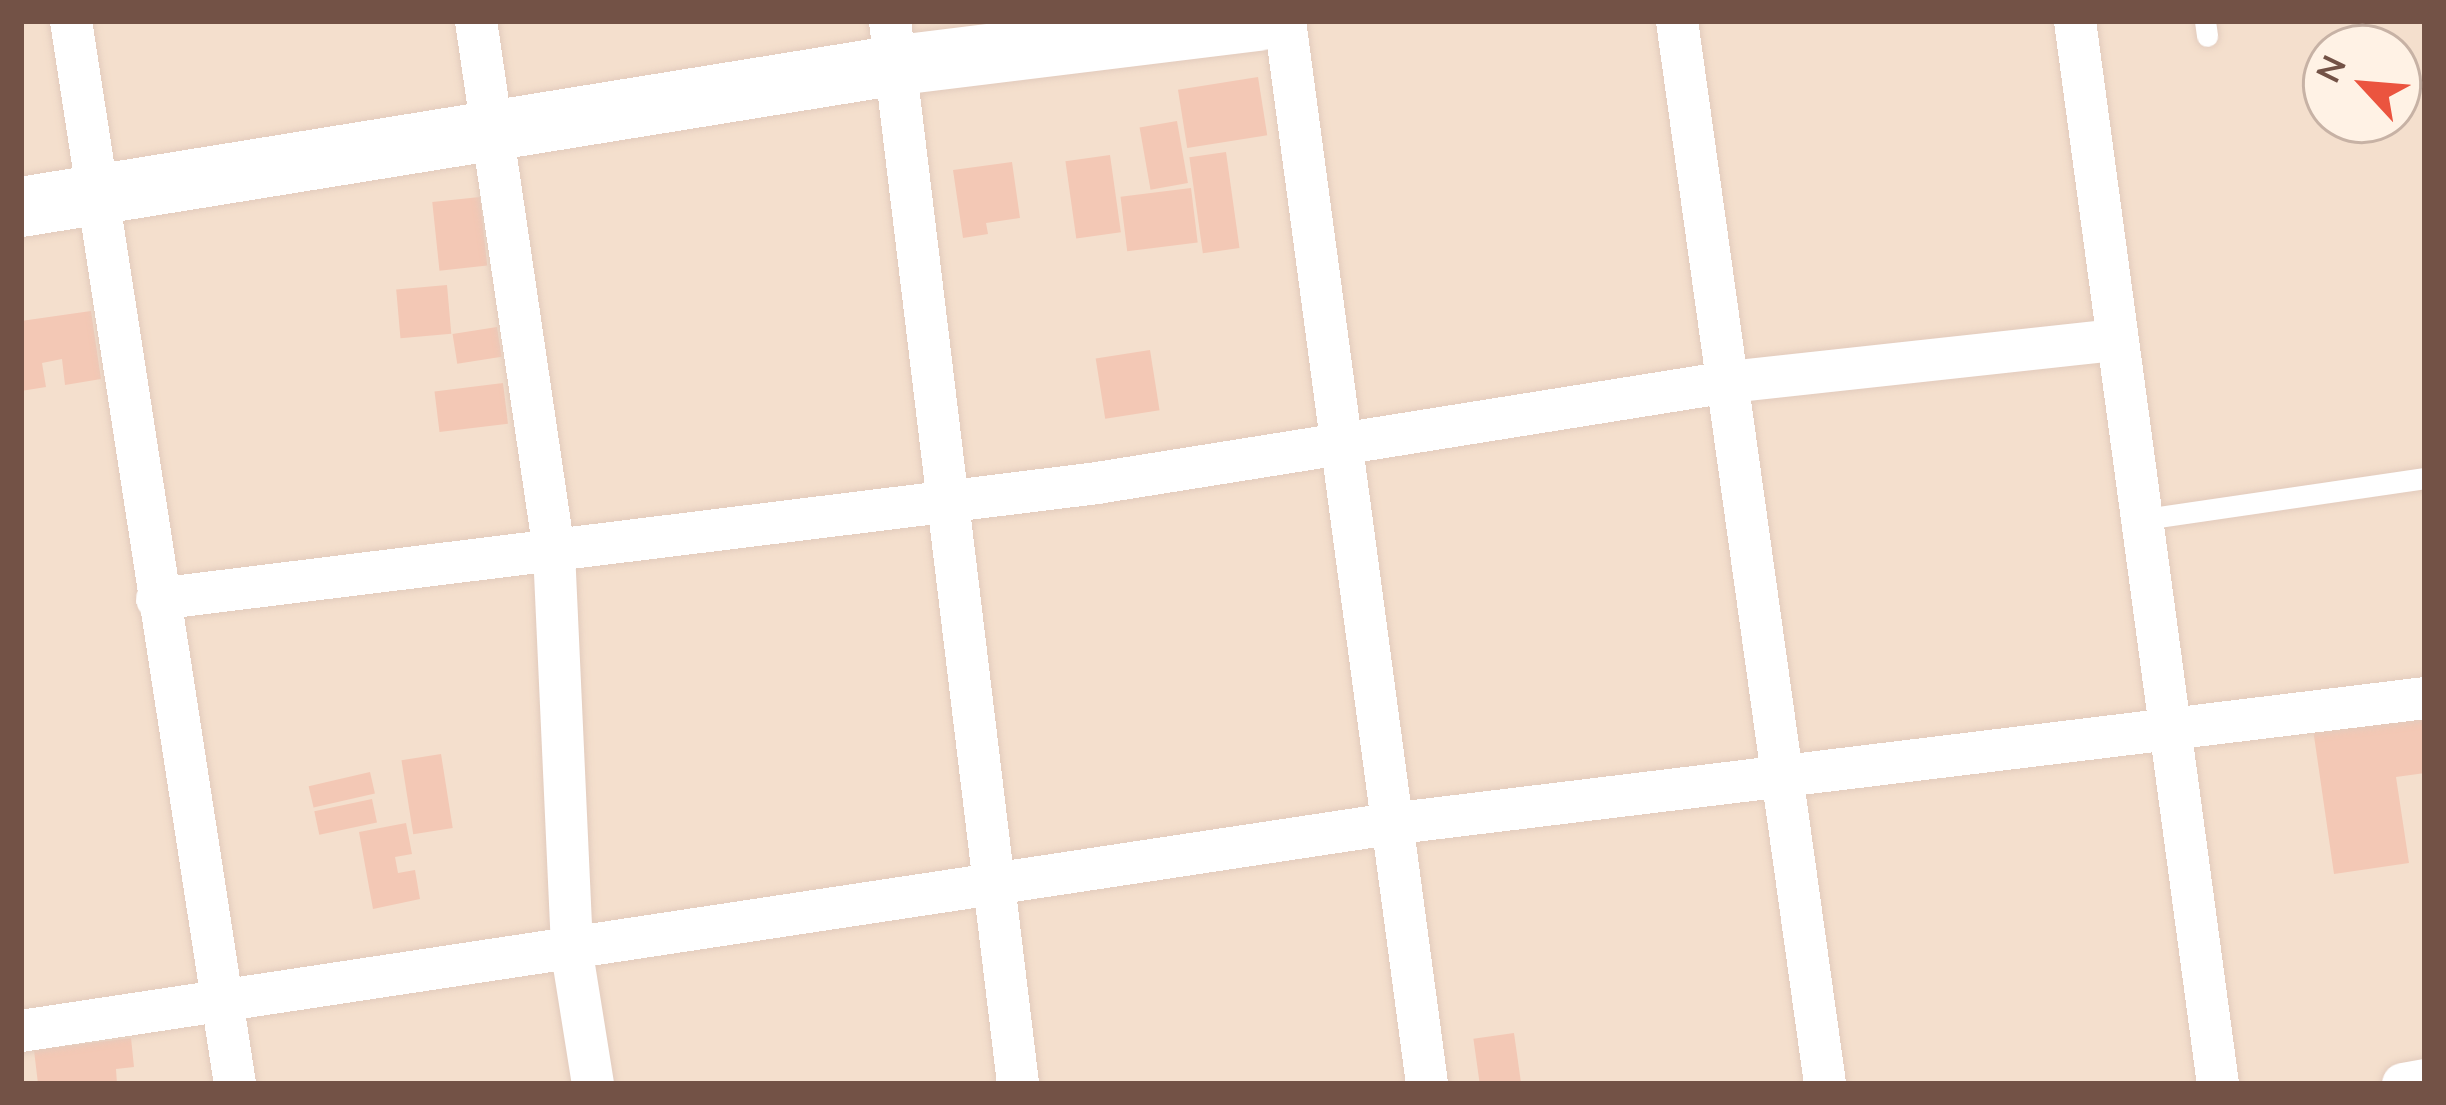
<!DOCTYPE html>
<style>
body{margin:0}
#map{position:relative;width:2446px;height:1105px;overflow:hidden;background:#fdeede;font-family:"Nunito Sans",sans-serif}
div>[style]{position:absolute}
[style*='--x']{left:calc(var(--x)*1px);top:calc(var(--y)*1px);width:calc(var(--w)*1px);rotate:calc(var(--a)*1deg)}
.residential>*{inset:0;background:#f4dfcd}
.building>*{inset:0;background:#f3c8b5;transform-origin:0 0}
.roads{filter:drop-shadow(0 0 3px #e2cbbd) drop-shadow(0 0 3px #e2cbbd)}
.lane>*{height:21px;margin:-10.5px;padding:0 10.5px;transform-origin:10.5px;border-radius:10.5px;background:#fff}
.street>*{height:42px;margin:-21px;padding:0 21px;transform-origin:21px;border-radius:21px;background:#fff}
.secondary>*{height:60px;margin:-30px;padding:0 30px;transform-origin:30px;border-radius:30px;background:#fff}
span{translate:-50% -50%;white-space:nowrap;text-align:center;line-height:1.15;-webkit-text-stroke:9px #fff2e5;paint-order:stroke}
.frame{position:absolute;inset:0;border:24px solid #735246;pointer-events:none}
.north{position:absolute;left:2302px;top:24px;width:120px;height:120px;box-sizing:border-box;background:#fff2e5;border:3px solid #c7b2a5;border-radius:50%;rotate:296deg;font-size:33px;font-weight:700;line-height:48px;text-align:center;color:#735246}
.north::after{content:'';display:block;margin:auto;width:42px;height:54px;background:#eb543f;clip-path:polygon(50% 0,100% 100%,50% 72%,0 100%)}
</style>
<div id="map">
<div class="residential">
<i style="clip-path:polygon(evenodd,21px 21px,2425px 21px,2425px 1084px,21px 1084px,21px 21px,2326px 48px,2398px 48px,2398px 120px,2326px 120px,2326px 48px)"></i>
</div>
<div class="building">
<i style="left:1258px;top:77px;width:59px;height:81px;rotate:81deg"></i>
<i style="left:1177px;top:121px;width:63px;height:38px;rotate:80deg"></i>
<i style="left:1226px;top:152px;width:97px;height:37px;rotate:82deg"></i>
<i style="left:1110px;top:155px;width:78px;height:45px;rotate:82deg"></i>
<i style="clip-path:polygon(1012px 162px,1020px 218px,986px 223px,988px 234px,963px 238px,953px 170px)"></i>
<i style="left:1191px;top:188px;width:55px;height:71px;rotate:83deg"></i>
<i style="left:480px;top:197px;width:69px;height:48px;rotate:84deg"></i>
<i style="left:447px;top:285px;width:49px;height:51px;rotate:85deg"></i>
<i style="clip-path:polygon(91px 311px,101px 379px,65px 385px,62px 359px,42px 363px,46px 387px,21px 391px,21px 321px)"></i>
<i style="left:497px;top:327px;width:30px;height:45px;rotate:81deg"></i>
<i style="left:1150px;top:350px;width:61px;height:55px;rotate:81deg"></i>
<i style="left:503px;top:383px;width:41px;height:69px;rotate:83deg"></i>
<i style="clip-path:polygon(2425px 707px,2425px 773px,2396px 777px,2409px 863px,2334px 874px,2313px 729px)"></i>
<i style="left:441px;top:754px;width:75px;height:40px;rotate:81deg"></i>
<i style="left:370px;top:772px;width:22px;height:63px;rotate:77deg"></i>
<i style="left:372px;top:799px;width:24px;height:59px;rotate:78deg"></i>
<i style="clip-path:polygon(406px 823px,412px 854px,395px 857px,398px 873px,415px 870px,420px 899px,373px 909px,359px 832px)"></i>
<i style="left:1514px;top:1033px;width:51px;height:41px;rotate:82deg"></i>
<i style="clip-path:polygon(131px 1038px,134px 1067px,116px 1069px,117px 1084px,38px 1084px,34px 1050px)"></i>
</div>
<div class="roads">
<div class="lane">
<i style="--x:2205;--y:21;--w:15;--a:82"></i>
<i style="--x:2144;--y:519;--w:284;--a:-8.3"></i>
</div>
<div class="street">
<i style="--x:71;--y:21;--w:1076;--a:81.23"></i>
<i style="--x:476;--y:21;--w:536;--a:81.63"></i>
<i style="--x:554;--y:551;--w:402;--a:87.4"></i>
<i style="--x:572;--y:953;--w:133;--a:80.9"></i>
<i style="--x:890;--y:21;--w:1071;--a:83.13"></i>
<i style="--x:1285;--y:21;--w:1072;--a:82.39"></i>
<i style="--x:1677;--y:21;--w:1073;--a:82.07"></i>
<i style="--x:2075;--y:21;--w:1073;--a:82.34"></i>
<i style="--x:157;--y:599;--w:947;--a:-7.03"></i>
<i style="--x:1097;--y:483;--w:639;--a:-9.09"></i>
<i style="--x:1728;--y:382;--w:390;--a:-6.2"></i>
<i style="--x:21;--y:1031;--w:1385;--a:-8.6"></i>
<i style="--x:1390;--y:824;--w:1043;--a:-6.94"></i>
<i style="--x:2403;--y:1084;--w:22;--a:-10"></i>
</div>
<div class="secondary">
<i style="--x:21;--y:207;--w:888;--a:-9.2"></i>
<i style="--x:898;--y:65;--w:363;--a:-7"></i>
</div>
</div>
<div class="frame"></div>
<div class="north">N</div>
</div>
